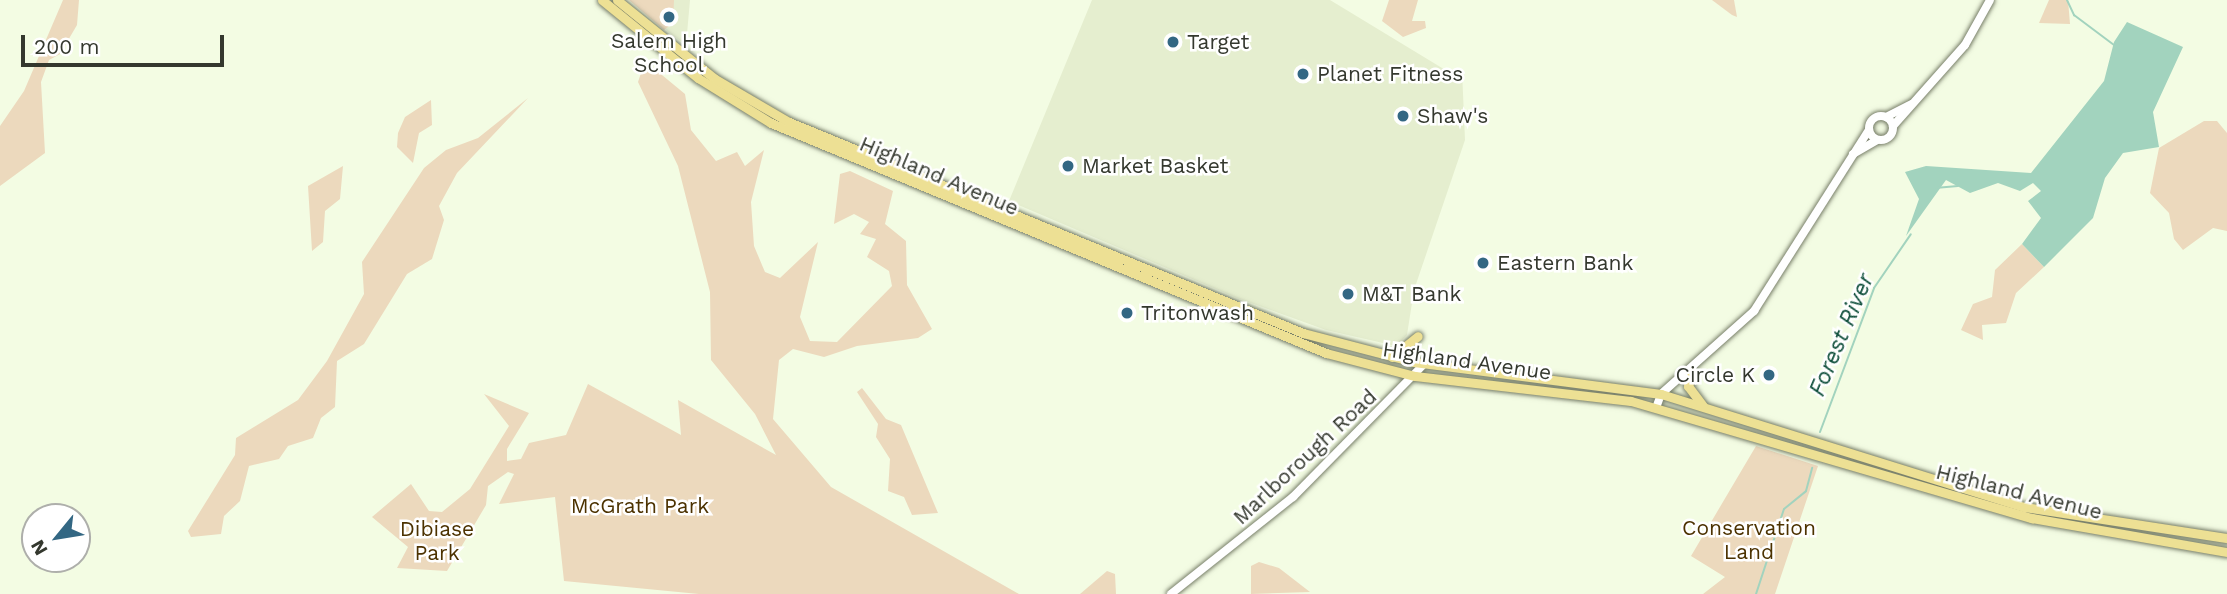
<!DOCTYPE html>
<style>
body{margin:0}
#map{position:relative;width:2227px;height:594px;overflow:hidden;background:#f3fce3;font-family:"Work Sans",sans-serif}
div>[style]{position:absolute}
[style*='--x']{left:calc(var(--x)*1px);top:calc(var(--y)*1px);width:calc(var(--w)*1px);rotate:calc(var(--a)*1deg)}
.built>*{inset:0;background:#e5eecf}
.green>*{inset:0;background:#ecd9bd}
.water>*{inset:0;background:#a2d3be}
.stream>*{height:2px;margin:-1px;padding:0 1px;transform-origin:1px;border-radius:1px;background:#a2d3be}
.roads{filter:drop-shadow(0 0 2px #787f69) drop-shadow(0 0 2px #787f69)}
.secondary>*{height:8px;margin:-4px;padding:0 4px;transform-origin:4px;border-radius:4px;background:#fff}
.secondary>.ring{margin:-4px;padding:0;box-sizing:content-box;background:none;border:8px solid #fff;border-radius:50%}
.primary>*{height:9px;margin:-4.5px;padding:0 4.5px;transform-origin:4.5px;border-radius:4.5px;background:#ede094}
.dots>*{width:19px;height:19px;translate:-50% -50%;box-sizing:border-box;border:4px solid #fff;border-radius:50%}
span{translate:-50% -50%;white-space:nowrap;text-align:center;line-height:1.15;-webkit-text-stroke:5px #fff;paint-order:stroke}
.poi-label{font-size:21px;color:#34382e}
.left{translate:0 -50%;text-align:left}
.right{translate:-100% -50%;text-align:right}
.street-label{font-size:21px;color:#34382e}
.park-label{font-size:21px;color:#4c3200}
.water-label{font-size:23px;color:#0f4f3b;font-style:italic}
.north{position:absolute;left:21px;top:503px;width:70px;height:70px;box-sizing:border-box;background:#fff;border:2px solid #aeafab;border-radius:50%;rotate:240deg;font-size:19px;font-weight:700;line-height:28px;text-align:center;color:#34382e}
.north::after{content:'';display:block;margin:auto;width:24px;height:32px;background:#336783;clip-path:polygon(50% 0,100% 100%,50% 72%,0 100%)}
.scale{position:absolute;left:21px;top:35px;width:203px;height:32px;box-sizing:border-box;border:4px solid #34382e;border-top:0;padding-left:9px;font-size:21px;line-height:24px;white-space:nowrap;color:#34382e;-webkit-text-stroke:5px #fff;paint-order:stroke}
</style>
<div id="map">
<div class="built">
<i style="clip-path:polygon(631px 0,690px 0,686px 45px,670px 33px)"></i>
<i style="clip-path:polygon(1092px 0,1330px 0,1447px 71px,1462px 70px,1465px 140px,1414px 290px,1407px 335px,1396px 346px,1326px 330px,1237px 298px,1009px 201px)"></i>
</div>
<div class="green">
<i style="clip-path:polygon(63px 0,79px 0,77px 25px,60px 54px,49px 60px,41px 82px,45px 153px,0 186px,0 126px,24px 91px)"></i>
<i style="clip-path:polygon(629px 0,674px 0,673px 23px,664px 30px)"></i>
<i style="clip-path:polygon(1389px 0,1418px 0,1412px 21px,1425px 21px,1426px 28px,1403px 37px,1382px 21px)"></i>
<i style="clip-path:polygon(1712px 0,1734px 0,1737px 17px,1732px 15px)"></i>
<i style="clip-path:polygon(2049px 0,2068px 0,2070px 24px,2039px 23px)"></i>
<i style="clip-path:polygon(645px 61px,685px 94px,691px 130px,716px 161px,737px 152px,745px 166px,764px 150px,751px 202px,754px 246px,765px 272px,780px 278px,818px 242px,800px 317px,810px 341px,837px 342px,892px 286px,889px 271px,867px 257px,876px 239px,860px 234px,869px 222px,854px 214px,834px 224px,840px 174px,850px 171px,893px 191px,885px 224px,906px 241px,907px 285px,932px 329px,918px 338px,857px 346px,824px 357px,793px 349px,779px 360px,773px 419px,831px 487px,1019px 594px,699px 594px,564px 581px,555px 497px,499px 504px,514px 474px,508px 472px,488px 486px,486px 505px,447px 571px,397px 568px,408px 547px,372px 517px,411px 484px,429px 511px,442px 512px,470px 489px,509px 426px,484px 394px,529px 413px,507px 449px,507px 461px,521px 459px,529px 443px,566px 435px,588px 384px,681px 435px,678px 400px,776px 455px,755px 414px,711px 360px,710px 292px,678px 166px,638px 82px)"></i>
<i style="clip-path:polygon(528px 98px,457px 173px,439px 206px,444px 220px,432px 259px,407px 274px,364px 344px,337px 361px,335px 407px,321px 418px,313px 438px,288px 446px,279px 459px,249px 466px,240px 501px,224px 516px,221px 534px,191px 537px,188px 531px,235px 455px,236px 438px,298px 400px,327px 361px,364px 294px,362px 262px,424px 168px,446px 150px,478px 138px)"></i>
<i style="clip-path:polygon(431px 100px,432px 125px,419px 133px,413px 163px,397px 147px,398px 133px,405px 117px)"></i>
<i style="clip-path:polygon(2204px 121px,2217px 121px,2227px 133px,2227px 231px,2213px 228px,2183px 250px,2174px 239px,2169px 213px,2150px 193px,2159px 148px)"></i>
<i style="clip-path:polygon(343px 166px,340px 199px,325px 211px,323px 242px,312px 251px,308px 186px)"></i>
<i style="clip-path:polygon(2022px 244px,2044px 267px,2016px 293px,2006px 323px,1982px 325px,1983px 340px,1961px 330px,1973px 304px,1992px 297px,1995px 270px)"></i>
<i style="clip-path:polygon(862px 388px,886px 419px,901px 425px,938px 513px,912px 515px,904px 497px,888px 491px,890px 459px,876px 437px,878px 424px,857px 392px)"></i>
<i style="clip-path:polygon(1756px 446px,1818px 466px,1775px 594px,1703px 594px,1725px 577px,1691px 556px)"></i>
<i style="clip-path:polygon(1259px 562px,1279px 568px,1310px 592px,1251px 594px,1251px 566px)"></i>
<i style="clip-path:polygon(1107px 571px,1115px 574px,1116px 594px,1080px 594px)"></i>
</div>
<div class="water">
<i style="clip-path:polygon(2127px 22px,2183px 47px,2153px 112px,2159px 147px,2123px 153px,2105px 178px,2093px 218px,2044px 267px,2022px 244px,2041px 218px,2028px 201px,2041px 191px,2033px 183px,2020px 191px,1998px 183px,1970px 193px,1946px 180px,1906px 236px,1919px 199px,1905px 172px,1926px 166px,2031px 173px,2104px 81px,2114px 42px)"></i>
</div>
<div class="stream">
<i style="--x:2067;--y:0;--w:17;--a:65"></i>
<i style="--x:2074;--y:15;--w:50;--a:36.9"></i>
<i style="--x:1935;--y:188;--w:23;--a:-5"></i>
<i style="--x:1820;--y:432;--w:154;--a:-69.4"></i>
<i style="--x:1874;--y:288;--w:65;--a:-55.6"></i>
<i style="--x:1756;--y:594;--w:89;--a:-71.8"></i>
<i style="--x:1784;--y:509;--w:28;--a:-39"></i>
<i style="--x:1806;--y:491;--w:24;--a:-75"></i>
</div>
<div class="roads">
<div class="secondary">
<i class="ring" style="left:1869px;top:116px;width:16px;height:16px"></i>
<i style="--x:1886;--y:117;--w:28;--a:-27"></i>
<i style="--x:1893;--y:126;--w:108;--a:-48.4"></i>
<i style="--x:1965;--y:45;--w:51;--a:-60.9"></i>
<i style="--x:1853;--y:154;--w:28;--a:-30"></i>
<i style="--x:1656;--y:408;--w:15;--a:-70"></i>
<i style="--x:1661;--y:394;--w:125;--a:-41.7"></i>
<i style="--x:1754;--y:311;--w:214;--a:-57.6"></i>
<i style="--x:1171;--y:594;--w:156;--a:-38.5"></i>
<i style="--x:1293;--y:497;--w:188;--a:-45.4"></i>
</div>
<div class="primary">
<i style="--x:602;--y:0;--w:124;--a:39.1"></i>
<i style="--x:698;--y:78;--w:86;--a:31.7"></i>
<i style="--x:771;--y:123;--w:601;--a:22.51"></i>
<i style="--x:1326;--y:353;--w:92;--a:14.5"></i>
<i style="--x:1415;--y:376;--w:217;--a:6.6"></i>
<i style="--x:1631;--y:401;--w:418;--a:16.3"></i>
<i style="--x:2032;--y:518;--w:198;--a:9.9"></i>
<i style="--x:617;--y:0;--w:126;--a:38.9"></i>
<i style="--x:715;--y:79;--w:86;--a:30.2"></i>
<i style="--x:789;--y:122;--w:556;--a:22.32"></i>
<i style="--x:1303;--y:333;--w:115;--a:14.6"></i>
<i style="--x:1414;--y:362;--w:249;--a:7.4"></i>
<i style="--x:1661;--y:394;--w:380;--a:17.3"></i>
<i style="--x:2024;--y:507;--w:205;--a:8.7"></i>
<i style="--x:1392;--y:357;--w:33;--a:-39"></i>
<i style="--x:1692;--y:372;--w:15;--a:106"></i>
<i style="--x:1688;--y:386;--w:25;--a:53"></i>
</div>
</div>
<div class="dots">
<i style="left:669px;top:17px;background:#336783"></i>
<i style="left:1173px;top:42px;background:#336783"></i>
<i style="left:1303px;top:74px;background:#336783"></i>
<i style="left:1403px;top:116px;background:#336783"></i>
<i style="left:1068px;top:166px;background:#336783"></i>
<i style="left:1483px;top:263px;background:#336783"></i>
<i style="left:1348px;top:294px;background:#336783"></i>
<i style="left:1127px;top:313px;background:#336783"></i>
<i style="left:1769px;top:375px;background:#336783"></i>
</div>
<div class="poi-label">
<span style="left:669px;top:53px">Salem High<br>School</span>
<span class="left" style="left:1187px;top:42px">Target</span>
<span class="left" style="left:1317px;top:74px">Planet Fitness</span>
<span class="left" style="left:1417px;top:116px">Shaw's</span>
<span class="left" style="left:1082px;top:166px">Market Basket</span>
<span class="left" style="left:1497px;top:263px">Eastern Bank</span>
<span class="left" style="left:1362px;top:294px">M&amp;T Bank</span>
<span class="left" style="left:1141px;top:313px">Tritonwash</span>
<span class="right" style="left:1755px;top:375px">Circle K</span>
</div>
<div class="street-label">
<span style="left:939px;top:176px;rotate:23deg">Highland Avenue</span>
<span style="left:1467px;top:361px;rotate:8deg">Highland Avenue</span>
<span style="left:1305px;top:457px;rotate:-43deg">Marlborough Road</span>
<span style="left:2019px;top:492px;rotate:14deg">Highland Avenue</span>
</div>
<div class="park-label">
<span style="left:640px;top:506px">McGrath Park</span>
<span style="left:1749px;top:540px">Conservation<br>Land</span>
<span style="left:437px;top:541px">Dibiase<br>Park</span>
</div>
<div class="water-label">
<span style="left:1842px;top:335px;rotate:-67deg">Forest River</span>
</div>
<div class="north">N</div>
<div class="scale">200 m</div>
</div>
